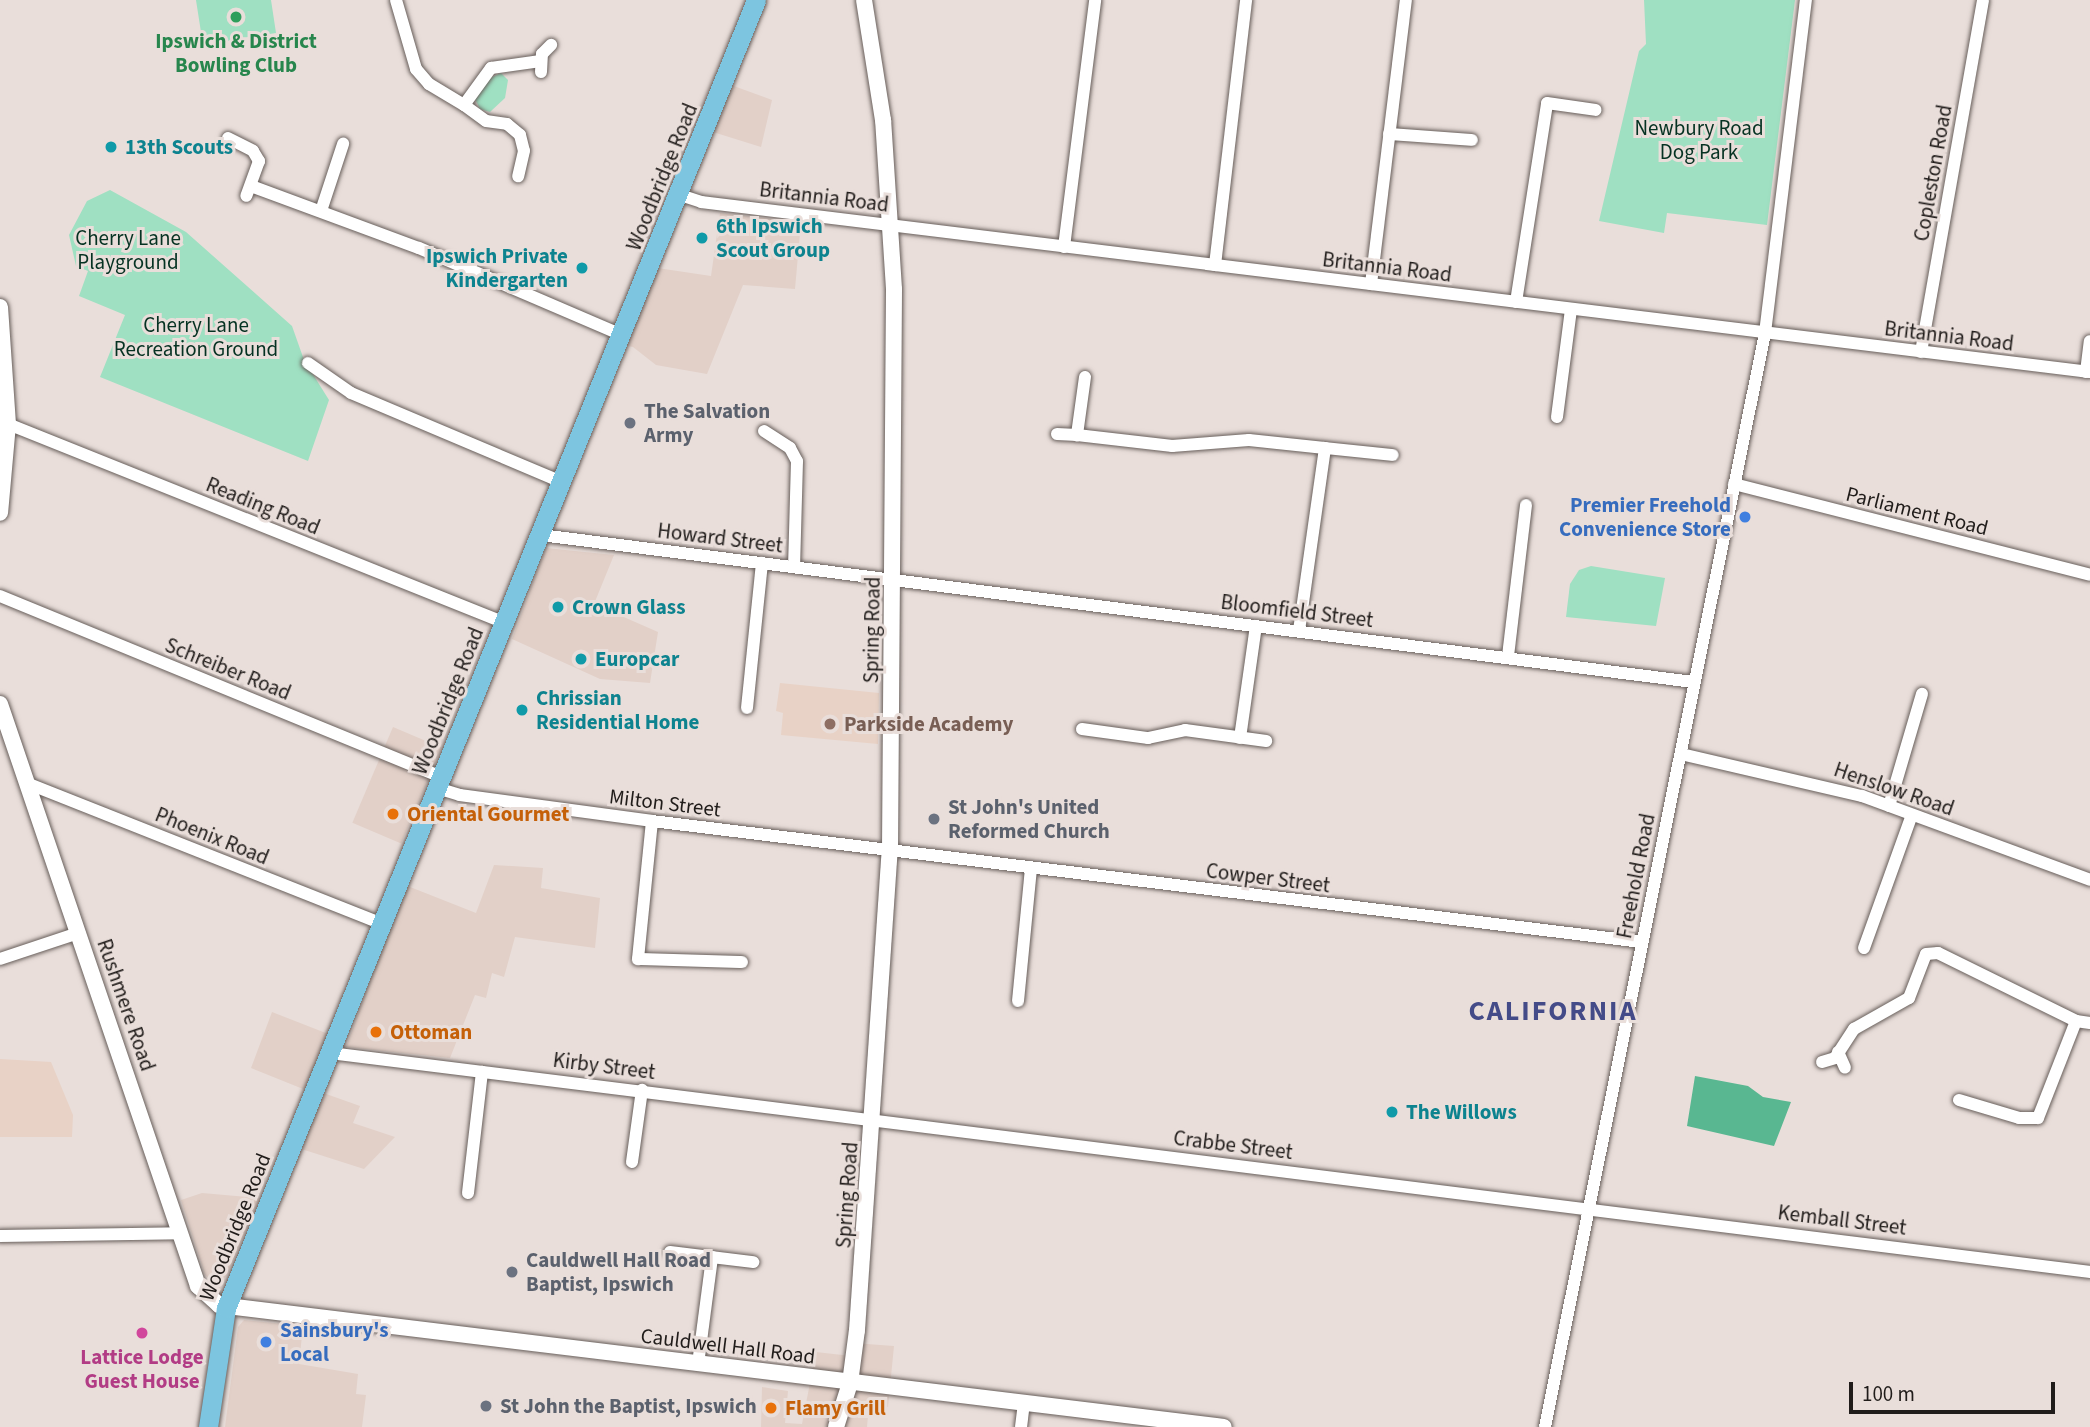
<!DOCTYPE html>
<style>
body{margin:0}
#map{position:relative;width:2090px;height:1427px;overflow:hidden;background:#e9deda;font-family:"Source Sans 3",sans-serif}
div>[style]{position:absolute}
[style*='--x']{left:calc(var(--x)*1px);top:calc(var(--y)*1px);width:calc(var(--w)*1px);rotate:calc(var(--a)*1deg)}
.built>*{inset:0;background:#e2d0c8;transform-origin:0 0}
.education>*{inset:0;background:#e8d2c6}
.green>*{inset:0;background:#9fe0c2}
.forest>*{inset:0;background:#59b791}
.roads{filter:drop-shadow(0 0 2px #675e5a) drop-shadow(0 0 2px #675e5a)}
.minor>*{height:12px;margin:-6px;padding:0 6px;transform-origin:6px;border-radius:6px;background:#fff}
.tertiary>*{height:16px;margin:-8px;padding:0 8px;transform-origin:8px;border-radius:8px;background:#fff}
.primary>*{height:19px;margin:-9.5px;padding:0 9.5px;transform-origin:9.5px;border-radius:9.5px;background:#7dc5e0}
.dots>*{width:19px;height:19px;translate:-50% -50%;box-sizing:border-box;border:4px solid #e9deda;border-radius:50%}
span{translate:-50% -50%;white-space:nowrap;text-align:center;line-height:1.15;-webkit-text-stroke:6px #e9deda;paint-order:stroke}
.leisure-label{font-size:21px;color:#27864d;font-weight:700}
.park-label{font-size:21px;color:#053222}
.culture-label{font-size:21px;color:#0d838f;font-weight:700}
.left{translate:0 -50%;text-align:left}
.right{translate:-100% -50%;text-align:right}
.street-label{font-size:21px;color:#201c1a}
.worship-label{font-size:21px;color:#5b616d;font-weight:700}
.shop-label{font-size:21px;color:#366cbe;font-weight:700}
.education-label{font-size:21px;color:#785e54;font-weight:700}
.food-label{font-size:21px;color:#c56008;font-weight:700}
.hotel-label{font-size:21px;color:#b23c85;font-weight:700}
.district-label{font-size:28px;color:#444b88;font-weight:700;letter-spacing:2px}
.scale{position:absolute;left:1849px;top:1382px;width:206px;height:32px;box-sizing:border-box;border:4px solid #201c1a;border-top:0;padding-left:9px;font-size:21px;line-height:24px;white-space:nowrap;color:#201c1a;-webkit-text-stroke:5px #e9deda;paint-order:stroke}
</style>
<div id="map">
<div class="built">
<i style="clip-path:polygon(731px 85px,772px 100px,761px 147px,713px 132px)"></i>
<i style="clip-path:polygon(720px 213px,801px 222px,795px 289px,743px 285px,707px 374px,656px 365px,633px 347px,620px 345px,651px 267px,711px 276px)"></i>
<i style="clip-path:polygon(546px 548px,614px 555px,594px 604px,658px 632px,650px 683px,600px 679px,512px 639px)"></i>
<i style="left:393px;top:727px;width:53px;height:104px;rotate:23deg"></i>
<i style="clip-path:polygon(494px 865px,543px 868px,541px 888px,600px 898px,595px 948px,515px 937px,504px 977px,492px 973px,486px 998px,475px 995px,450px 1058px,346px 1047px,405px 885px,476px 913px)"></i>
<i style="clip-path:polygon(272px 1012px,336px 1037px,315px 1090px,360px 1106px,353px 1123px,395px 1137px,364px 1169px,292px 1146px,313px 1093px,251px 1068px)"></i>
<i style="clip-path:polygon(202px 1193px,260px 1198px,227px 1275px,218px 1285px,205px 1275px,181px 1200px)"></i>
<i style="clip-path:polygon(244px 1320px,303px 1326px,299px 1364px,358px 1374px,356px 1394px,366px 1395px,362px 1427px,225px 1427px,238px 1327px)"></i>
<i style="clip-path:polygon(853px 1343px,894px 1346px,888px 1407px,869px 1404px,867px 1427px,761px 1427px,762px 1387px,788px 1391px,785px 1423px,802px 1424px,816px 1352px,851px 1356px)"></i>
</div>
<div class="education">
<i style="clip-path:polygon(780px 683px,879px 693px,878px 744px,781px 735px,783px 713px,776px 711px)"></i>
<i style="clip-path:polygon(0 1059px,51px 1062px,73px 1115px,72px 1137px,0 1137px)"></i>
</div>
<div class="green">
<i style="clip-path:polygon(196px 0,271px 0,276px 33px,203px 45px)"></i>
<i style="clip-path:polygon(1644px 0,1795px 0,1767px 225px,1667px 213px,1664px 233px,1599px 221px,1639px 51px,1646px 44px)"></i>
<i style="clip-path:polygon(501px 73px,508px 80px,505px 98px,490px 112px,480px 109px,475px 99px,488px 79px)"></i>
<i style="clip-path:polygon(110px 190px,186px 232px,292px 326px,304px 360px,329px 400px,308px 461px,100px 377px,125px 315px,79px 296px,88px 271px,76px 266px,69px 235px,87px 201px)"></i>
<i style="clip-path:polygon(1591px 566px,1665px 578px,1656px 626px,1566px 617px,1570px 584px,1579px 570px)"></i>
</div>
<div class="forest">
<i style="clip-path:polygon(1695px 1076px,1748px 1086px,1763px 1097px,1791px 1102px,1774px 1146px,1687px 1126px)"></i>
</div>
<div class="roads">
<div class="minor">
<i style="--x:396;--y:0;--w:72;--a:73.8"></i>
<i style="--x:416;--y:69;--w:20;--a:49"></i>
<i style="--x:429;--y:84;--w:41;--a:31"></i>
<i style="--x:464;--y:105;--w:46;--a:-53.9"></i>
<i style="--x:491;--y:68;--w:50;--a:-8"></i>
<i style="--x:541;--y:72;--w:18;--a:-87"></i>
<i style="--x:542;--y:54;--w:13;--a:-45"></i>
<i style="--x:464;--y:105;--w:27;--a:36"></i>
<i style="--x:486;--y:121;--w:21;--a:8"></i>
<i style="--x:507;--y:124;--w:17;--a:40"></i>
<i style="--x:520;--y:135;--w:16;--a:76"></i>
<i style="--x:524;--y:151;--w:26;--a:103"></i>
<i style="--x:1389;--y:134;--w:83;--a:4.1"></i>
<i style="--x:228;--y:138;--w:28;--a:27"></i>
<i style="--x:253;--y:151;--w:12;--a:59"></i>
<i style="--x:259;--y:161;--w:37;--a:110"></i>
<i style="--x:251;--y:186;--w:179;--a:20.3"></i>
<i style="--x:419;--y:248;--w:223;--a:23.2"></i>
<i style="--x:680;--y:195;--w:22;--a:18"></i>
<i style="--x:701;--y:202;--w:1399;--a:6.98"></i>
<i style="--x:321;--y:211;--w:71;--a:-71.8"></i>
<i style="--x:1064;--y:247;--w:249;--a:-82.8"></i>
<i style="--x:1215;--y:265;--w:267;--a:-83.3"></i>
<i style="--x:1371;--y:284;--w:286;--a:-83"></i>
<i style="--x:1516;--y:302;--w:201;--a:-81.1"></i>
<i style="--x:1547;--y:103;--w:49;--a:8.1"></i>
<i style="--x:1921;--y:352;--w:357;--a:-80"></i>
<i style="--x:308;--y:363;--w:52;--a:34.9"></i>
<i style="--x:351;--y:393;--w:229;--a:22.9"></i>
<i style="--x:2086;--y:372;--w:31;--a:-83"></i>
<i style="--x:1085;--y:377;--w:59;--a:97.9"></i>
<i style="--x:1077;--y:435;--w:96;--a:6.6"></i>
<i style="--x:1172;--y:446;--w:77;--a:-4.5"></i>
<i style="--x:1249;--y:440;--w:76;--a:6"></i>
<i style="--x:1325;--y:448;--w:185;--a:98.1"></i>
<i style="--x:1557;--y:417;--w:109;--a:-82.6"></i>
<i style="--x:8;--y:424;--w:535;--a:21.82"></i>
<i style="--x:764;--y:431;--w:31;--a:33"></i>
<i style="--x:790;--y:448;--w:15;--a:62"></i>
<i style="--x:797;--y:461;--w:106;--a:91.6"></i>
<i style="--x:1057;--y:434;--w:20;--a:3"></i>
<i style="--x:1325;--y:448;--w:68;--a:5.9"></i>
<i style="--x:1734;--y:484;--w:367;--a:14.3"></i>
<i style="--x:541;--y:535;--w:1162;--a:7.27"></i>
<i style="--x:0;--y:596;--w:478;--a:22.3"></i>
<i style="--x:1508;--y:656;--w:152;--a:-83.2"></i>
<i style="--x:747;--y:708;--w:146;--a:-84.1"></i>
<i style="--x:1082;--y:729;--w:67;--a:7.8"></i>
<i style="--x:1148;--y:738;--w:38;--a:-12"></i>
<i style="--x:1185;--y:730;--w:82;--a:7.7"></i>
<i style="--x:1240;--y:738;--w:113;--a:-81.9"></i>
<i style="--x:1681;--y:754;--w:186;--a:13.1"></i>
<i style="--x:1862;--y:796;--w:243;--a:20.2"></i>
<i style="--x:29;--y:784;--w:380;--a:21.6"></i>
<i style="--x:437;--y:788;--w:24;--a:17"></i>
<i style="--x:460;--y:795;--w:194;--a:7.7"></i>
<i style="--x:652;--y:821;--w:997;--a:6.97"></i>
<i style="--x:1889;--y:806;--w:117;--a:-73.6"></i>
<i style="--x:652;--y:821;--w:139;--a:95.8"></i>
<i style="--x:638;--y:959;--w:104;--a:1.7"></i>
<i style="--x:1864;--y:948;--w:141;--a:-70.2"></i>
<i style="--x:0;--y:959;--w:82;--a:-18.4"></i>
<i style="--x:1018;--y:1001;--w:133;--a:-84.4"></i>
<i style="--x:1838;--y:1052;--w:17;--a:66"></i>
<i style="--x:330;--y:1053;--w:1774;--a:7.09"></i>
<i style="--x:1822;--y:1062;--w:14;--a:-17"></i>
<i style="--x:1835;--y:1058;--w:35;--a:-57"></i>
<i style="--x:1854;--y:1029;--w:63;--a:-29.4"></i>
<i style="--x:1909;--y:998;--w:47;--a:-68.9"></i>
<i style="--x:1926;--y:954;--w:12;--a:-5"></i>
<i style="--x:1938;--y:953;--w:154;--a:26.2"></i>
<i style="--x:2076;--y:1021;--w:14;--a:8"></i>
<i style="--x:1959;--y:1100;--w:63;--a:16.7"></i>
<i style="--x:2019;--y:1118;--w:19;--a:0"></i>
<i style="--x:2038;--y:1118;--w:104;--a:-68.6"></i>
<i style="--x:632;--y:1162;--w:73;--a:-82.1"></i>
<i style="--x:468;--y:1193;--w:122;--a:-83.4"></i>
<i style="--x:0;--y:1236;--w:181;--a:-0.9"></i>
<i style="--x:670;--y:1252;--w:84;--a:6.9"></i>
<i style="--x:698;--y:1364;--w:108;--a:-82.5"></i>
<i style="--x:1021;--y:1427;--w:23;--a:-83"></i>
<i style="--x:1545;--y:1427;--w:1116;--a:-78.63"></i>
<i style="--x:1765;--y:333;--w:336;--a:-83"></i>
</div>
<div class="tertiary">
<i style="--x:0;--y:307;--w:117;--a:86.1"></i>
<i style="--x:8;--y:424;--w:89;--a:95.1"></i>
<i style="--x:0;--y:704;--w:615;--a:71.21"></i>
<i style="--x:198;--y:1286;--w:28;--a:42"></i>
<i style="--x:219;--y:1305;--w:1012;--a:6.92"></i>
<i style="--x:836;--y:1427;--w:46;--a:-72.3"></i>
<i style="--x:850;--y:1383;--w:53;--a:-82.5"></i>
<i style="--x:857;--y:1330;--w:481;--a:-86.1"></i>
<i style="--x:890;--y:850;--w:561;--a:-89.59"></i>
<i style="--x:894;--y:289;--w:169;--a:-93.7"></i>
<i style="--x:883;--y:120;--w:121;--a:-99"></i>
</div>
<div class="primary">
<i style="--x:208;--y:1427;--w:120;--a:-81.4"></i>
<i style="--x:226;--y:1308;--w:1411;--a:-67.94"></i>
</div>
</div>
<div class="dots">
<i style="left:236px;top:17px;background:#2e9e5b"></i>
<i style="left:111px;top:147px;background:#0f9aa8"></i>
<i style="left:702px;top:238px;background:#0f9aa8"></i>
<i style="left:582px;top:268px;background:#0f9aa8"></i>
<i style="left:630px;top:423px;background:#6b7280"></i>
<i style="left:1745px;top:517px;background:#3f7fe0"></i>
<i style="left:558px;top:607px;background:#0f9aa8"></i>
<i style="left:581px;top:659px;background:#0f9aa8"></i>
<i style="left:522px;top:710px;background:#0f9aa8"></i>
<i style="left:830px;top:724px;background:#8d6e63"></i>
<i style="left:393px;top:814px;background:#e8710a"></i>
<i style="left:934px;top:819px;background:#6b7280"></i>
<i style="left:376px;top:1032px;background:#e8710a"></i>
<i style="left:1392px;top:1112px;background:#0f9aa8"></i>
<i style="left:512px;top:1272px;background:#6b7280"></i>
<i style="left:142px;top:1333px;background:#d1479c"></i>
<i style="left:266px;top:1342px;background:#3f7fe0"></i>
<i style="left:486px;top:1406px;background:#6b7280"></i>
<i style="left:771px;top:1408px;background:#e8710a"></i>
</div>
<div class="leisure-label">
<span style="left:236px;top:53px">Ipswich &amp; District<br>Bowling Club</span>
</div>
<div class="park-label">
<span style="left:1699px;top:140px">Newbury Road<br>Dog Park</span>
<span style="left:128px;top:250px">Cherry Lane<br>Playground</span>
<span style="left:196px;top:337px">Cherry Lane<br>Recreation Ground</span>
</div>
<div class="culture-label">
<span class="left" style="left:125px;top:147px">13th Scouts</span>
<span class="left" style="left:716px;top:238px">6th Ipswich<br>Scout Group</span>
<span class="right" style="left:568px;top:268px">Ipswich Private<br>Kindergarten</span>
<span class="left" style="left:572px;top:607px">Crown Glass</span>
<span class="left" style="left:595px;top:659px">Europcar</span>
<span class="left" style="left:536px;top:710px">Chrissian<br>Residential Home</span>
<span class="left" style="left:1406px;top:1112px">The Willows</span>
</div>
<div class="street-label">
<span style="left:1933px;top:173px;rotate:-80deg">Copleston Road</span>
<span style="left:662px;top:177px;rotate:-68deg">Woodbridge Road</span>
<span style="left:824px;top:197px;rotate:7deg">Britannia Road</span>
<span style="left:1387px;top:267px;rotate:7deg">Britannia Road</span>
<span style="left:1949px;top:336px;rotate:7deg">Britannia Road</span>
<span style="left:263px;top:506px;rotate:22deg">Reading Road</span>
<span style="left:1917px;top:511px;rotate:14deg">Parliament Road</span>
<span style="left:720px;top:538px;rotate:7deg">Howard Street</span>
<span style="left:1297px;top:611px;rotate:7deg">Bloomfield Street</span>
<span style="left:872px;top:630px;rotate:-89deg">Spring Road</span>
<span style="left:228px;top:669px;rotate:22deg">Schreiber Road</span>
<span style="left:448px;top:701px;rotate:-68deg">Woodbridge Road</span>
<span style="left:1894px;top:789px;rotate:19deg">Henslow Road</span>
<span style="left:665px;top:803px;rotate:7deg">Milton Street</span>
<span style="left:212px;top:836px;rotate:22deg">Phoenix Road</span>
<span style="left:1636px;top:876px;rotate:-79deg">Freehold Road</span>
<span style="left:1268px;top:878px;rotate:7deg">Cowper Street</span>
<span style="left:126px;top:1005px;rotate:71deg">Rushmere Road</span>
<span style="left:604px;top:1066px;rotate:7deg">Kirby Street</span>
<span style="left:1233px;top:1145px;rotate:7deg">Crabbe Street</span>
<span style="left:847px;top:1195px;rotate:-86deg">Spring Road</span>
<span style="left:1842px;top:1220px;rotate:7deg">Kemball Street</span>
<span style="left:235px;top:1227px;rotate:-68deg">Woodbridge Road</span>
<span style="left:728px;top:1346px;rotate:7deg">Cauldwell Hall Road</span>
</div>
<div class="worship-label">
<span class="left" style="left:644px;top:423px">The Salvation<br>Army</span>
<span class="left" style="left:948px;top:819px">St John's United<br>Reformed Church</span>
<span class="left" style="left:526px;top:1272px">Cauldwell Hall Road<br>Baptist, Ipswich</span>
<span class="left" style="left:500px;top:1406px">St John the Baptist, Ipswich</span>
</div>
<div class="shop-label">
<span class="right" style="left:1731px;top:517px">Premier Freehold<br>Convenience Store</span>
<span class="left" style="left:280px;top:1342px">Sainsbury's<br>Local</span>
</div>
<div class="education-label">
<span class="left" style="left:844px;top:724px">Parkside Academy</span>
</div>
<div class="food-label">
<span class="left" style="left:407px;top:814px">Oriental Gourmet</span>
<span class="left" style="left:390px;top:1032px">Ottoman</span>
<span class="left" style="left:785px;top:1408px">Flamy Grill</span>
</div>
<div class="hotel-label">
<span style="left:142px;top:1369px">Lattice Lodge<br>Guest House</span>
</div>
<div class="district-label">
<span style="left:1553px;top:1011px">CALIFORNIA</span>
</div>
<div class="scale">100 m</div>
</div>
